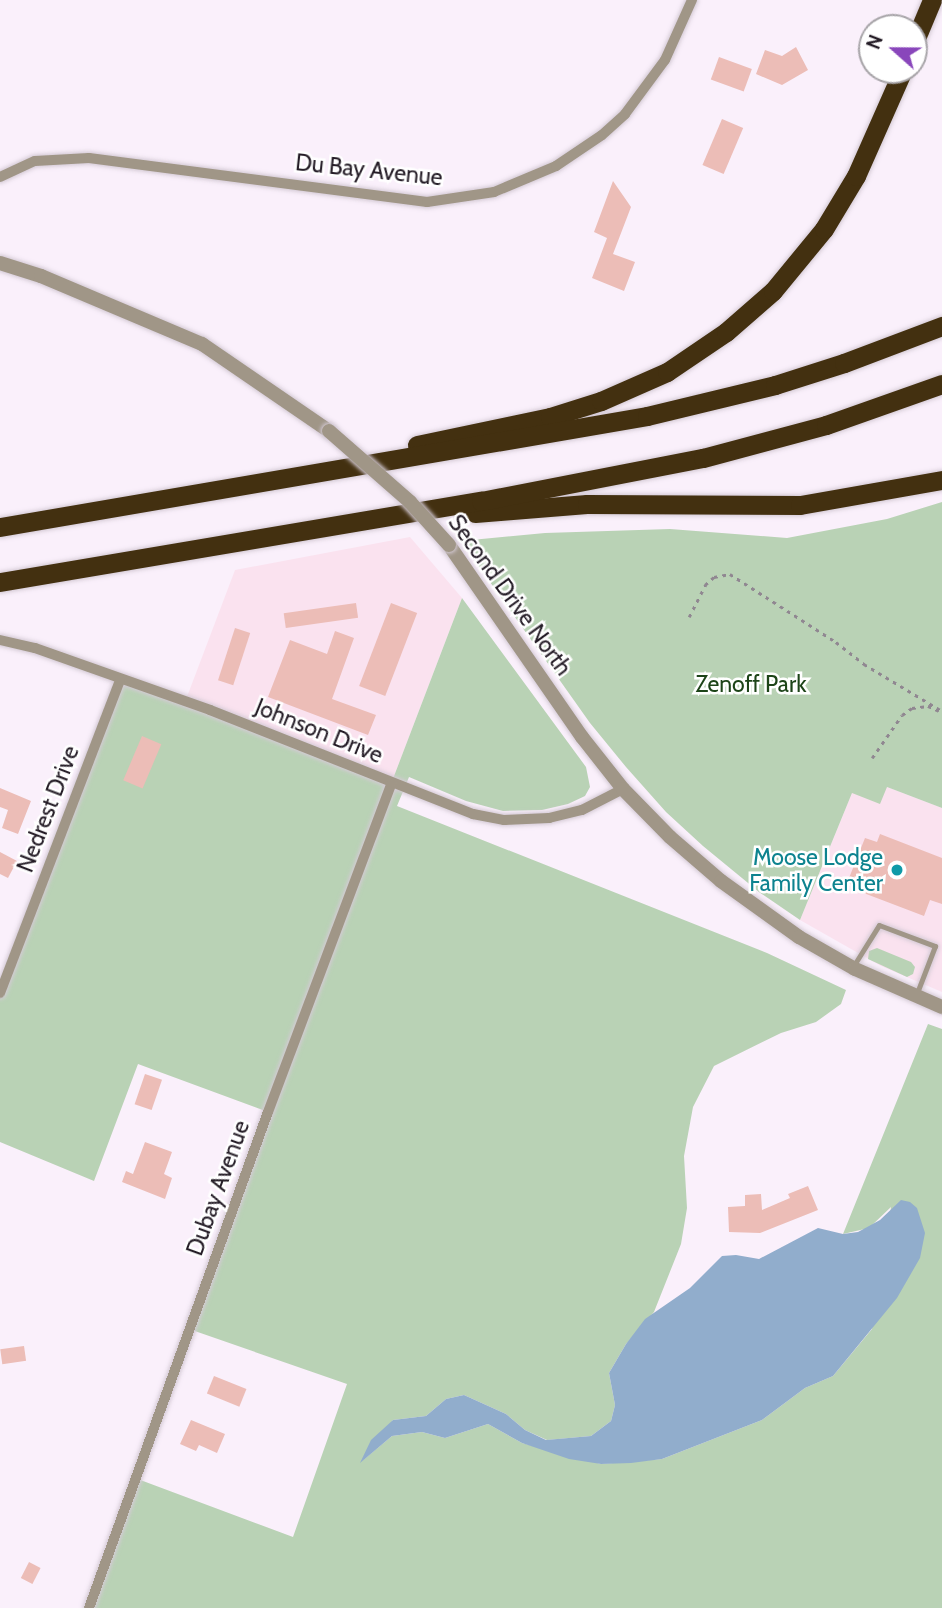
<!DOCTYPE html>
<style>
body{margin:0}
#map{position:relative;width:942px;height:1608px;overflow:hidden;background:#faf0fb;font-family:Cabin,sans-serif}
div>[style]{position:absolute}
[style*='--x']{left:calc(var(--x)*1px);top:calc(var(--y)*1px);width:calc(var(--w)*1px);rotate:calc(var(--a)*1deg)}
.commercial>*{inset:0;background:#fae2ef}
.green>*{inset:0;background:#b9d2b5}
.water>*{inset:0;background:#91adcc}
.building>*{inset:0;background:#ecbdb7;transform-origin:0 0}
.path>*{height:2.5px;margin-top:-1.25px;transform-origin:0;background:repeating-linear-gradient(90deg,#908791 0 3.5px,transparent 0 8.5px)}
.roads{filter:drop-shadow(0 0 2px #d4cad5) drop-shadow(0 0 2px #d4cad5)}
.service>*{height:5px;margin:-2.5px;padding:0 2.5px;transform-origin:2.5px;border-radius:2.5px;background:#a09687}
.minor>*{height:10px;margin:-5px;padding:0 5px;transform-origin:5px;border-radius:5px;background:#a09687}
.tertiary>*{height:14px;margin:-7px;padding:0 7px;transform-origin:7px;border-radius:7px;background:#a09687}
.motorway>*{height:19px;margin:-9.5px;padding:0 9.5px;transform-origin:9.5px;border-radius:9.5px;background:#433010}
.bridges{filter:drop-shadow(0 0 2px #d4cad5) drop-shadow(0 0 2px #d4cad5)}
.tertiary-bridge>*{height:14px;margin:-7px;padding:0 7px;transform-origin:7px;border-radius:7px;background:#a09687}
.dots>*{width:19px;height:19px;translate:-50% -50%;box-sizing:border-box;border:4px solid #fff;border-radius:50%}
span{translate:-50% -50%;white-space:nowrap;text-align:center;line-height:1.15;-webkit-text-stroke:5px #fff;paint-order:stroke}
.street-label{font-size:23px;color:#251d27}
.park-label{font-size:23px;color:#1d4418}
.culture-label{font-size:23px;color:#0d838f}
.right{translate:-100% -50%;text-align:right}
.north{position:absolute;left:858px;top:14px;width:70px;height:70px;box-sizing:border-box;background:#fff;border:2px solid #a8a5a9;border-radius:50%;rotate:291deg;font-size:19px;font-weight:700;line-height:28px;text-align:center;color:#251d27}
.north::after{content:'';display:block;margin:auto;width:24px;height:32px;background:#8946bb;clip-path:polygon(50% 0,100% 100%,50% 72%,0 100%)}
</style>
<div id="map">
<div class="commercial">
<i style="clip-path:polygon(410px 537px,462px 598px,391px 784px,185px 702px,235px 570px)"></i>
<i style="clip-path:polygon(887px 787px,942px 808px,942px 992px,881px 966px,800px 920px,852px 793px)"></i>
</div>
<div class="green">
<i style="clip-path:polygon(942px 502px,942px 808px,887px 787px,880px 804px,852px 793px,800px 920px,759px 892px,703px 846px,666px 812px,626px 767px,590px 723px,461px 541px,545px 533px,670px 529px,787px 538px,887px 519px)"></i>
<i style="clip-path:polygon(462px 598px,586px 767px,590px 787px,585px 796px,568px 804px,542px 810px,503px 811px,466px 801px,409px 777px,397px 806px,767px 953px,846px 990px,841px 1004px,816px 1022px,781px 1033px,714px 1066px,693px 1107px,684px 1156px,687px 1208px,681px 1244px,654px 1312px,626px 1344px,609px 1373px,615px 1405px,611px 1421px,591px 1436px,547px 1440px,525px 1430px,506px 1414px,464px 1395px,446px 1399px,426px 1416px,393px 1420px,362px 1461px,392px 1436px,422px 1432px,445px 1438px,488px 1424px,522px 1443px,601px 1464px,662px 1459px,762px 1420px,805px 1388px,833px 1376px,872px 1329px,891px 1207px,869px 1228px,843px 1234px,928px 1024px,942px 1029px,942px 1608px,89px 1608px,135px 1478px,293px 1537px,347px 1384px,189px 1329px,268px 1112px,138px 1064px,94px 1181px,0 1142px,0 991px,120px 680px,391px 784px)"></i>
<i style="clip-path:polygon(877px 948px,911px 962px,915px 967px,913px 974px,907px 977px,868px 959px,869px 951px)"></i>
</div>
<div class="water">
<i style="clip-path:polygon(901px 1200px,910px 1202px,917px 1208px,925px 1233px,920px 1258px,897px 1298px,833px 1376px,805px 1388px,762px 1420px,662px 1459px,631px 1463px,601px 1464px,569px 1459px,522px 1443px,488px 1424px,445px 1438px,422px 1432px,392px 1436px,360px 1463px,371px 1440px,393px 1420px,426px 1416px,446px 1399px,464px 1395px,506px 1414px,525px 1430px,546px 1440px,591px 1436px,611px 1421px,615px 1405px,609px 1373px,626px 1344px,645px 1319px,690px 1288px,722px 1256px,736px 1255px,759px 1259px,818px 1228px,843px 1234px,858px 1232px,880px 1220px)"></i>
</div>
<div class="building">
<i style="clip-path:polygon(796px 47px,808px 70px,782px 85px,756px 74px,765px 50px,782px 56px)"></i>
<i style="left:719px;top:57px;width:35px;height:24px;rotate:20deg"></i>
<i style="left:722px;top:119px;width:23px;height:50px;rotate:23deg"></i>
<i style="clip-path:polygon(613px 181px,631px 207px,613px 254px,635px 262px,624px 291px,592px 278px,607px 238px,594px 232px)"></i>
<i style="left:356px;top:603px;width:15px;height:73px;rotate:82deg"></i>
<i style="left:391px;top:603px;width:28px;height:89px;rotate:21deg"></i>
<i style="left:235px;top:628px;width:16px;height:55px;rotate:18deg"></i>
<i style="clip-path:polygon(335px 631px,354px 638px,332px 699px,376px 715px,368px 735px,268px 697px,290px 640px,327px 654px)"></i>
<i style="left:142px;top:736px;width:21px;height:48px;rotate:23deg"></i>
<i style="clip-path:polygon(0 788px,31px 801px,18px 834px,2px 828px,8px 810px,0 807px)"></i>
<i style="clip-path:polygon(880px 834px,942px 858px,942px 904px,930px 900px,924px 916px,861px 892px,862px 888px,847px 883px,865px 838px,877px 842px)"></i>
<i style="clip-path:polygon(0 852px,17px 861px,8px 878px,0 874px)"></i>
<i style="left:145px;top:1074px;width:18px;height:32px;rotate:19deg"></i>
<i style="clip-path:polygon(145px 1142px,172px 1152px,164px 1174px,172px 1178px,165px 1199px,122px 1182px,126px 1171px,133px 1174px)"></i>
<i style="clip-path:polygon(808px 1186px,818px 1210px,760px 1233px,729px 1232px,728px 1207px,745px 1206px,745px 1195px,761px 1194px,762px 1210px,790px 1198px,788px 1194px)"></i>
<i style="left:24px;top:1346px;width:15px;height:24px;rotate:82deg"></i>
<i style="left:214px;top:1376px;width:35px;height:19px;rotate:22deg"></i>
<i style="clip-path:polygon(191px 1420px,225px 1434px,217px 1453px,199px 1445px,196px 1451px,180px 1444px)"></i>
<i style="left:29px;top:1562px;width:13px;height:18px;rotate:27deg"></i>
</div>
<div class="path">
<i style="--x:689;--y:617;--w:36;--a:-63"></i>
<i style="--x:705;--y:585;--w:12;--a:-42"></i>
<i style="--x:714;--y:577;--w:16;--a:-11"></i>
<i style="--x:730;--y:574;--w:126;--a:32.7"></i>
<i style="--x:836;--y:642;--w:36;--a:38"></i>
<i style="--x:864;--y:664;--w:91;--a:31.1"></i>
<i style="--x:872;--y:758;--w:52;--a:-55.1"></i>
<i style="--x:902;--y:715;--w:12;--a:-35"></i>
<i style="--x:912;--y:708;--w:16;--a:-7"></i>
<i style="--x:928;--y:706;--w:12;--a:24"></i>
</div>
<div class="roads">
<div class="service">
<i style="--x:854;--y:965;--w:47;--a:-58"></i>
<i style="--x:879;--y:925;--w:60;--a:20.6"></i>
<i style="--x:935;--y:946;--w:50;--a:111"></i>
</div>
<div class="minor">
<i style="--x:0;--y:177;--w:38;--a:-25"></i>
<i style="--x:35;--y:161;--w:54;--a:-3.2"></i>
<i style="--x:89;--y:158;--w:341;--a:7.4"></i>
<i style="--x:427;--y:202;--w:68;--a:-8.5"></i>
<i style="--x:494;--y:192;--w:67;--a:-22.8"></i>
<i style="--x:556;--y:166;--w:55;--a:-34"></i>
<i style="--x:602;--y:135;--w:31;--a:-42"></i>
<i style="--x:625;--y:114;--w:67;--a:-53.5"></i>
<i style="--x:665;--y:60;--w:66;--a:-65.8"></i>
<i style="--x:0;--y:640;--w:36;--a:13"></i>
<i style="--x:35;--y:648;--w:186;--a:19.5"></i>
<i style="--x:210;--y:710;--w:283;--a:21.6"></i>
<i style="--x:473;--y:814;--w:32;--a:11"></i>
<i style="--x:504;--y:820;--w:45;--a:-2.5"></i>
<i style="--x:549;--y:818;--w:34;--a:-14"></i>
<i style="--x:582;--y:810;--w:46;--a:-27.1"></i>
<i style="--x:0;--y:993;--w:335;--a:-69"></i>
<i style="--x:89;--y:1608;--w:527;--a:-70.16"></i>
<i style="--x:268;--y:1112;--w:350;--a:-69.4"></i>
</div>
<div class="tertiary">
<i style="--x:0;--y:263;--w:43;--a:17.6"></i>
<i style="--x:41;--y:276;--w:175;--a:22.9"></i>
<i style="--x:202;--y:344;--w:154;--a:34.4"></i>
<i style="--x:449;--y:545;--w:234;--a:55.3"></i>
<i style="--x:582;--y:737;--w:66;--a:51.7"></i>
<i style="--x:623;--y:789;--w:67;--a:45.6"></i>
<i style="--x:670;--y:837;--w:67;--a:40.8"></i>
<i style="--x:721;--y:881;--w:96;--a:35.7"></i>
<i style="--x:799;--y:937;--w:64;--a:29.7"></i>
<i style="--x:855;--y:969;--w:95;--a:23.6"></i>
</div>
<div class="motorway">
<i style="--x:914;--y:43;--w:47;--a:-67.3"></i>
<i style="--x:417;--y:445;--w:136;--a:-11.9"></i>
<i style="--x:550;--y:417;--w:53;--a:-17.4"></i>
<i style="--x:601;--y:401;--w:72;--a:-23.7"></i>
<i style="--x:667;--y:372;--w:71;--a:-34.1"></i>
<i style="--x:726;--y:332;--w:62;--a:-41.1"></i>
<i style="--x:773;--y:291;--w:80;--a:-50.6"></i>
<i style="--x:824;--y:229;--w:62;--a:-58.9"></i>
<i style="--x:856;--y:176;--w:116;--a:-66.1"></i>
<i style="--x:475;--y:513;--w:112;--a:-4.6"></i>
<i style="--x:587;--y:504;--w:213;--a:0.3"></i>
<i style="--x:800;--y:505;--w:144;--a:-10"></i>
<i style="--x:0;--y:527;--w:656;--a:-9.73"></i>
<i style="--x:647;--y:416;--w:132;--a:-13.6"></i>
<i style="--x:775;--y:385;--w:72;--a:-17.7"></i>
<i style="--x:844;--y:363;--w:105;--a:-20.7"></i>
<i style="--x:0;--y:582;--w:488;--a:-9.6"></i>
<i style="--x:481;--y:501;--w:226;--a:-11"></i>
<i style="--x:703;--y:458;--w:127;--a:-15"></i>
<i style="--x:826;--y:425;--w:123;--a:-19.5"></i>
</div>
</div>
<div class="bridges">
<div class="tertiary-bridge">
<i style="--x:329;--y:431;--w:108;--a:41.2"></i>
<i style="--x:410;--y:502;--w:58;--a:47.8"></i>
</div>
</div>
<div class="dots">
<i style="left:897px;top:870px;background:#0f9aa8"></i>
</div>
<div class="street-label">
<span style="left:369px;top:170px;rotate:6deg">Du Bay Avenue</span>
<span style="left:510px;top:595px;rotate:54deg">Second Drive North</span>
<span style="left:319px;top:731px;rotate:22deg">Johnson Drive</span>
<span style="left:48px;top:809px;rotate:-69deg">Nedrest Drive</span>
<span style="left:218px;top:1188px;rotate:-70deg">Dubay Avenue</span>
</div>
<div class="park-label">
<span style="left:751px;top:684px">Zenoff Park</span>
</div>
<div class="culture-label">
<span class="right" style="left:883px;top:870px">Moose Lodge<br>Family Center</span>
</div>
<div class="north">N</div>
</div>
